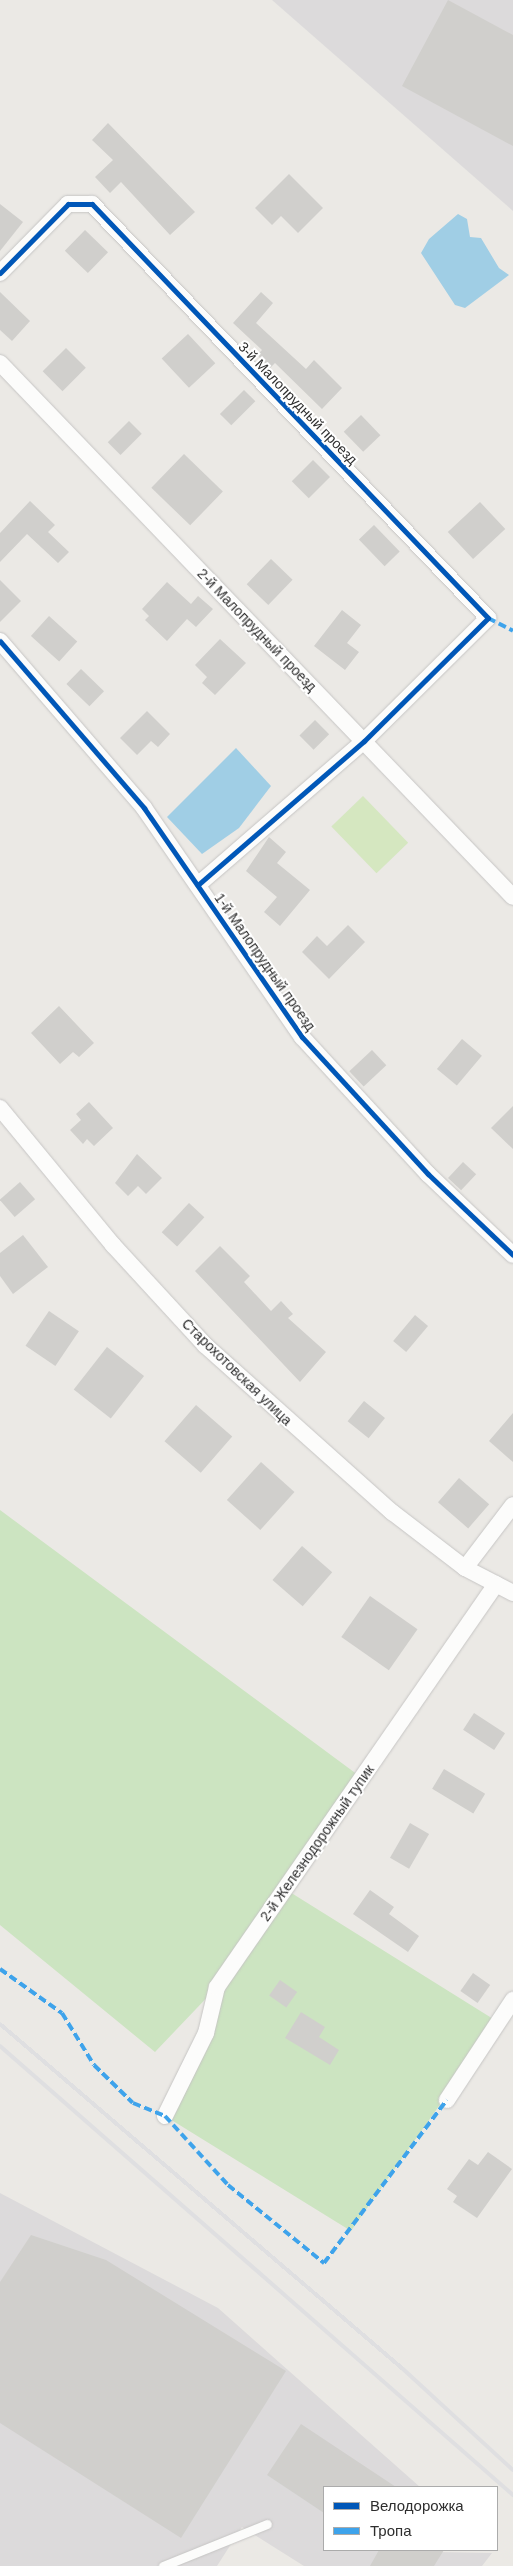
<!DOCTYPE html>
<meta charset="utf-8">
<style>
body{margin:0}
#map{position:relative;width:513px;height:2566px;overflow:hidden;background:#ebe9e5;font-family:Arial,sans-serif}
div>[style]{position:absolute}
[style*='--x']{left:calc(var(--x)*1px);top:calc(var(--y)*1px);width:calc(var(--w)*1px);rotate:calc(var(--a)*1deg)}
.industrial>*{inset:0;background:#dcdadb}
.green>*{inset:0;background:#cce4c1}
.pitch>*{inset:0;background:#d5e7c0;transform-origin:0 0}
.water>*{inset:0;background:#a0cee5}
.building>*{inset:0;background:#d0cfcc;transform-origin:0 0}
.roads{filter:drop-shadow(0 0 1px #c6c5c4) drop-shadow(0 0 1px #c6c5c4)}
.service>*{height:9px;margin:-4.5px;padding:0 4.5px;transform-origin:4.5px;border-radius:4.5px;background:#fcfcfb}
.minor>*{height:16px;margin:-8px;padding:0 8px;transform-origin:8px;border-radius:8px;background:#fcfcfb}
.rail>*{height:4px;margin:-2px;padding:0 2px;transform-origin:2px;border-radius:2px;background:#dfdfe1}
.quiet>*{height:4px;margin-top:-2px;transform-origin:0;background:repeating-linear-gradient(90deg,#3ea3eb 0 8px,transparent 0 12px)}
.cycleway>*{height:5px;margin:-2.5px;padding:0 2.5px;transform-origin:2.5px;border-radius:2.5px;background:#0057b8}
span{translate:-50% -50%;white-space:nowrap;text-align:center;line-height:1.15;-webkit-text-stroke:4px #fff;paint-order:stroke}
.street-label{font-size:14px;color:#2e2e2e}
.legend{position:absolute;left:323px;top:2486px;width:175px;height:65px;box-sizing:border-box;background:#fff;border:1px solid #ababab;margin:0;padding:6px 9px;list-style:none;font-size:15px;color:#2e2e2e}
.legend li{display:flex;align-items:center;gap:10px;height:25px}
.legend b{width:25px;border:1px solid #ababab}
</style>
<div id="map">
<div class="industrial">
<i style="clip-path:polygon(272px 0,513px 0,513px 211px)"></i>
<i style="clip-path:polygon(0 2193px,218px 2308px,420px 2487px,324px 2487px,324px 2550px,492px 2553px,482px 2566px,304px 2566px,242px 2527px,217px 2566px,0 2566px)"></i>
</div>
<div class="green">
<i style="clip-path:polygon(0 1510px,362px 1778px,285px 1889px,498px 2022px,351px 2231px,165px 2116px,216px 1988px,155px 2052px,0 1925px)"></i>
</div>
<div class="pitch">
<i style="left:363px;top:796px;width:65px;height:44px;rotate:46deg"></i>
</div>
<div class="water">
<i style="clip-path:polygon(458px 214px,467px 219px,470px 237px,481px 238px,499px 268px,509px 275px,465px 308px,455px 305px,421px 253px,429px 239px)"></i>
<i style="clip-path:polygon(236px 748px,271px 786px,239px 828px,202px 854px,167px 817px)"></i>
</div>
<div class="building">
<i style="clip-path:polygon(448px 0,513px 35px,513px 146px,402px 86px)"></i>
<i style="clip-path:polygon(108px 123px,195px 212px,170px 235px,121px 182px,110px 193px,95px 177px,113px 160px,92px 140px)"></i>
<i style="clip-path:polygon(289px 174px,323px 208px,298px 233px,281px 216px,272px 225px,255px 208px)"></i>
<i style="clip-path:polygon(0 204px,23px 222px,0 251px)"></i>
<i style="left:85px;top:230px;width:32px;height:29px;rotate:44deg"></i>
<i style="clip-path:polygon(0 292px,30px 321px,12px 341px,0 330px)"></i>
<i style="clip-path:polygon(261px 292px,273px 303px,256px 323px,306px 369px,314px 360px,342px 388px,322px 409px,275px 363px,270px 368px,257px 355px,262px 350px,233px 323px)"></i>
<i style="left:188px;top:334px;width:40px;height:36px;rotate:47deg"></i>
<i style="left:66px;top:348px;width:28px;height:33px;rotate:45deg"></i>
<i style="left:244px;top:390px;width:16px;height:34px;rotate:45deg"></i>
<i style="left:361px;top:415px;width:28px;height:24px;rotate:46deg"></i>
<i style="left:129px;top:421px;width:18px;height:30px;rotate:45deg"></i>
<i style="left:184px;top:454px;width:54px;height:47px;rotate:44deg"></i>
<i style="left:313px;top:460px;width:24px;height:30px;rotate:45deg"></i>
<i style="clip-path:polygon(30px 501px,55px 525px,48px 532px,69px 552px,58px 563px,27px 534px,0 562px,0 533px)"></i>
<i style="left:480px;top:502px;width:37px;height:44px;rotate:47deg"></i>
<i style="left:374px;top:525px;width:37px;height:21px;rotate:46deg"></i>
<i style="left:271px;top:559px;width:30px;height:35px;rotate:44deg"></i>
<i style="clip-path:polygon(0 580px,21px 601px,0 622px)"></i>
<i style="clip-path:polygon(167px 582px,191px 604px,198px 596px,213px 609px,196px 627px,187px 619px,167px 641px,145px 620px,149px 616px,142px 609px)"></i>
<i style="clip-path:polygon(342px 610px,361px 625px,347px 643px,359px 652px,345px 670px,314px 646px)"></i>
<i style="left:49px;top:616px;width:38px;height:27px;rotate:42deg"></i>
<i style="clip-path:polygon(220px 639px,246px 663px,215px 695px,202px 683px,207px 677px,195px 665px)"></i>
<i style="left:81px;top:669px;width:32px;height:21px;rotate:44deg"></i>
<i style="clip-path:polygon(147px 711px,170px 734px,158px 747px,151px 741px,137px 755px,120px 738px)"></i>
<i style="left:315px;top:720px;width:20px;height:22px;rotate:45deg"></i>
<i style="clip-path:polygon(269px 837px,286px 852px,277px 863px,310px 890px,280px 926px,264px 912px,277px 897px,246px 871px)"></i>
<i style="clip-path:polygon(348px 925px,365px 942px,329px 979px,302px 952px,317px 936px,327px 946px)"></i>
<i style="clip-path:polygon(59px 1006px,94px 1043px,79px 1057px,73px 1052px,60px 1064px,31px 1033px)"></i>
<i style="left:462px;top:1039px;width:26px;height:39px;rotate:40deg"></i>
<i style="left:372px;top:1050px;width:21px;height:31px;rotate:47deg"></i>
<i style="clip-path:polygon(89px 1102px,113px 1128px,94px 1146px,87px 1139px,83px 1144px,70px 1130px,81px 1120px,76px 1114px)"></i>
<i style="clip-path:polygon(513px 1106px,513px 1149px,491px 1128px)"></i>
<i style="clip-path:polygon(137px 1154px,162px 1178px,146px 1194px,138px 1186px,128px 1196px,115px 1183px)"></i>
<i style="left:463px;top:1162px;width:18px;height:22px;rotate:43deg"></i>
<i style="left:20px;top:1182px;width:23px;height:27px;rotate:49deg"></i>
<i style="left:189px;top:1203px;width:21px;height:40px;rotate:43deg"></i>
<i style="clip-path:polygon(23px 1235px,48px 1267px,13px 1294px,0 1276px,0 1253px)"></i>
<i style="clip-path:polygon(220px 1246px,250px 1276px,244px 1282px,271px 1311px,281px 1301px,293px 1314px,288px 1318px,326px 1352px,300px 1382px,195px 1271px)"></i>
<i style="left:49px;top:1311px;width:36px;height:42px;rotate:34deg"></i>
<i style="left:415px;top:1315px;width:17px;height:34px;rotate:40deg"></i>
<i style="left:107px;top:1347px;width:47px;height:54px;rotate:38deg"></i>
<i style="left:364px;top:1401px;width:27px;height:26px;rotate:39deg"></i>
<i style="left:196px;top:1405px;width:48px;height:48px;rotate:41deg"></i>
<i style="clip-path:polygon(513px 1413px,513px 1462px,489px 1441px)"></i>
<i style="left:261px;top:1462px;width:45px;height:51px;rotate:42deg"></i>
<i style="left:459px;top:1478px;width:40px;height:32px;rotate:41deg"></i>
<i style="left:302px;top:1546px;width:40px;height:45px;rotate:41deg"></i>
<i style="left:370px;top:1596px;width:58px;height:50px;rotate:35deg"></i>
<i style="left:474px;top:1713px;width:37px;height:20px;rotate:33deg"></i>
<i style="left:444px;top:1769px;width:48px;height:23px;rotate:31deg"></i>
<i style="left:410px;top:1823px;width:22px;height:40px;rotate:30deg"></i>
<i style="clip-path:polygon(370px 1890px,394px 1907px,389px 1914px,419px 1936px,408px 1952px,353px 1914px)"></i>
<i style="left:473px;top:1973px;width:21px;height:22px;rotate:35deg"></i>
<i style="left:280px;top:1980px;width:21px;height:19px;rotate:35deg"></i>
<i style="clip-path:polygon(301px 2012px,325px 2027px,319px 2037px,339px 2050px,330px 2065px,285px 2038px)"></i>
<i style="clip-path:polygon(488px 2152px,512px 2169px,477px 2218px,453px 2202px,457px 2196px,447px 2189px,469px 2159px,478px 2165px)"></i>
<i style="clip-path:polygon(31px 2235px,106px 2260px,286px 2371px,181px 2538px,0 2423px,0 2282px)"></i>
<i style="clip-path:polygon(301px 2424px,396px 2487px,324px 2487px,324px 2513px,267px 2475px)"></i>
<i style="clip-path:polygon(379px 2550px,444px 2550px,434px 2566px,370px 2566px)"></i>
</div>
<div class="roads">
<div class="service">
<i style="--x:163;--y:2566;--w:112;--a:-22"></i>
</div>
<div class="minor">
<i style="--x:0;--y:273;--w:97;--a:-45.4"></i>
<i style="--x:68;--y:204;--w:24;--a:0"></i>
<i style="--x:92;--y:204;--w:573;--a:46.27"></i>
<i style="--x:488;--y:618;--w:175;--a:135.2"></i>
<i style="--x:364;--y:741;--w:220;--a:139.1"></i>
<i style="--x:0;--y:363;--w:740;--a:46.15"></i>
<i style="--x:0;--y:641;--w:221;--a:49.2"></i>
<i style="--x:144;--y:808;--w:278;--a:55.4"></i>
<i style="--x:302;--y:1037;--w:186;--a:47.4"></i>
<i style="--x:428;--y:1174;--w:117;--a:43.6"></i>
<i style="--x:0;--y:1108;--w:178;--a:50.5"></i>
<i style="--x:113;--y:1245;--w:136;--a:47.4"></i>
<i style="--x:205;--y:1345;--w:251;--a:41.8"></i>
<i style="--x:392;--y:1512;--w:92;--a:37.5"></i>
<i style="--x:465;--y:1568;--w:54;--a:27.5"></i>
<i style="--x:465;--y:1568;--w:79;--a:-52.7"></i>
<i style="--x:447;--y:2100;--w:120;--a:-56.6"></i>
<i style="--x:165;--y:2116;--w:93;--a:-63.7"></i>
<i style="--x:206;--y:2033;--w:47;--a:-76.6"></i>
<i style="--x:217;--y:1987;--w:490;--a:-55.3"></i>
</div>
</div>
<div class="rail">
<i style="--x:0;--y:2024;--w:531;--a:40.57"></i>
<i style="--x:403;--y:2369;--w:149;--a:42.6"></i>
<i style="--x:0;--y:2046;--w:682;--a:41.19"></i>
</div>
<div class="quiet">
<i style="--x:488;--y:618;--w:28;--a:27"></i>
<i style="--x:0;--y:1969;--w:76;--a:35.4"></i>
<i style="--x:62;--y:2013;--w:61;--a:58.4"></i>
<i style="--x:94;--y:2065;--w:54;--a:44.3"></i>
<i style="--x:133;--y:2103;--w:35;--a:22"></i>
<i style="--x:165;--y:2116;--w:93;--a:47.6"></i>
<i style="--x:228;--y:2185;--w:124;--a:39.1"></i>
<i style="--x:324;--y:2263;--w:204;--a:-53"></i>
</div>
<div class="cycleway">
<i style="--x:0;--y:273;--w:97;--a:-45.4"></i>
<i style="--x:68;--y:204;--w:24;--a:0"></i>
<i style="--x:92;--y:204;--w:573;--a:46.27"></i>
<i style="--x:488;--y:618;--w:175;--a:135.2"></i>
<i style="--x:364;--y:741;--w:220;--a:139.1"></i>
<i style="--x:0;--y:641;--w:221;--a:49.2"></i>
<i style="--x:144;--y:808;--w:278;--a:55.4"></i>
<i style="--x:302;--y:1037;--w:186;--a:47.4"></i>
<i style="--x:428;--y:1174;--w:117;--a:43.6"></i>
</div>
<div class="street-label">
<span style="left:298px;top:403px;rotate:46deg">3-й Малопрудный проезд</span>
<span style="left:257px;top:630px;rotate:46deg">2-й Малопрудный проезд</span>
<span style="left:265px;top:962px;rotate:55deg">1-й Малопрудный проезд</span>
<span style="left:237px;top:1372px;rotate:44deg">Старохотовская улица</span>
<span style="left:317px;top:1843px;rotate:-55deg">2-й Железнодорожный тупик</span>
</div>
<ul class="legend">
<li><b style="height:6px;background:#0057b8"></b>Велодорожка</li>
<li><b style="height:6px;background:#3ea3eb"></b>Тропа</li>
</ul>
</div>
